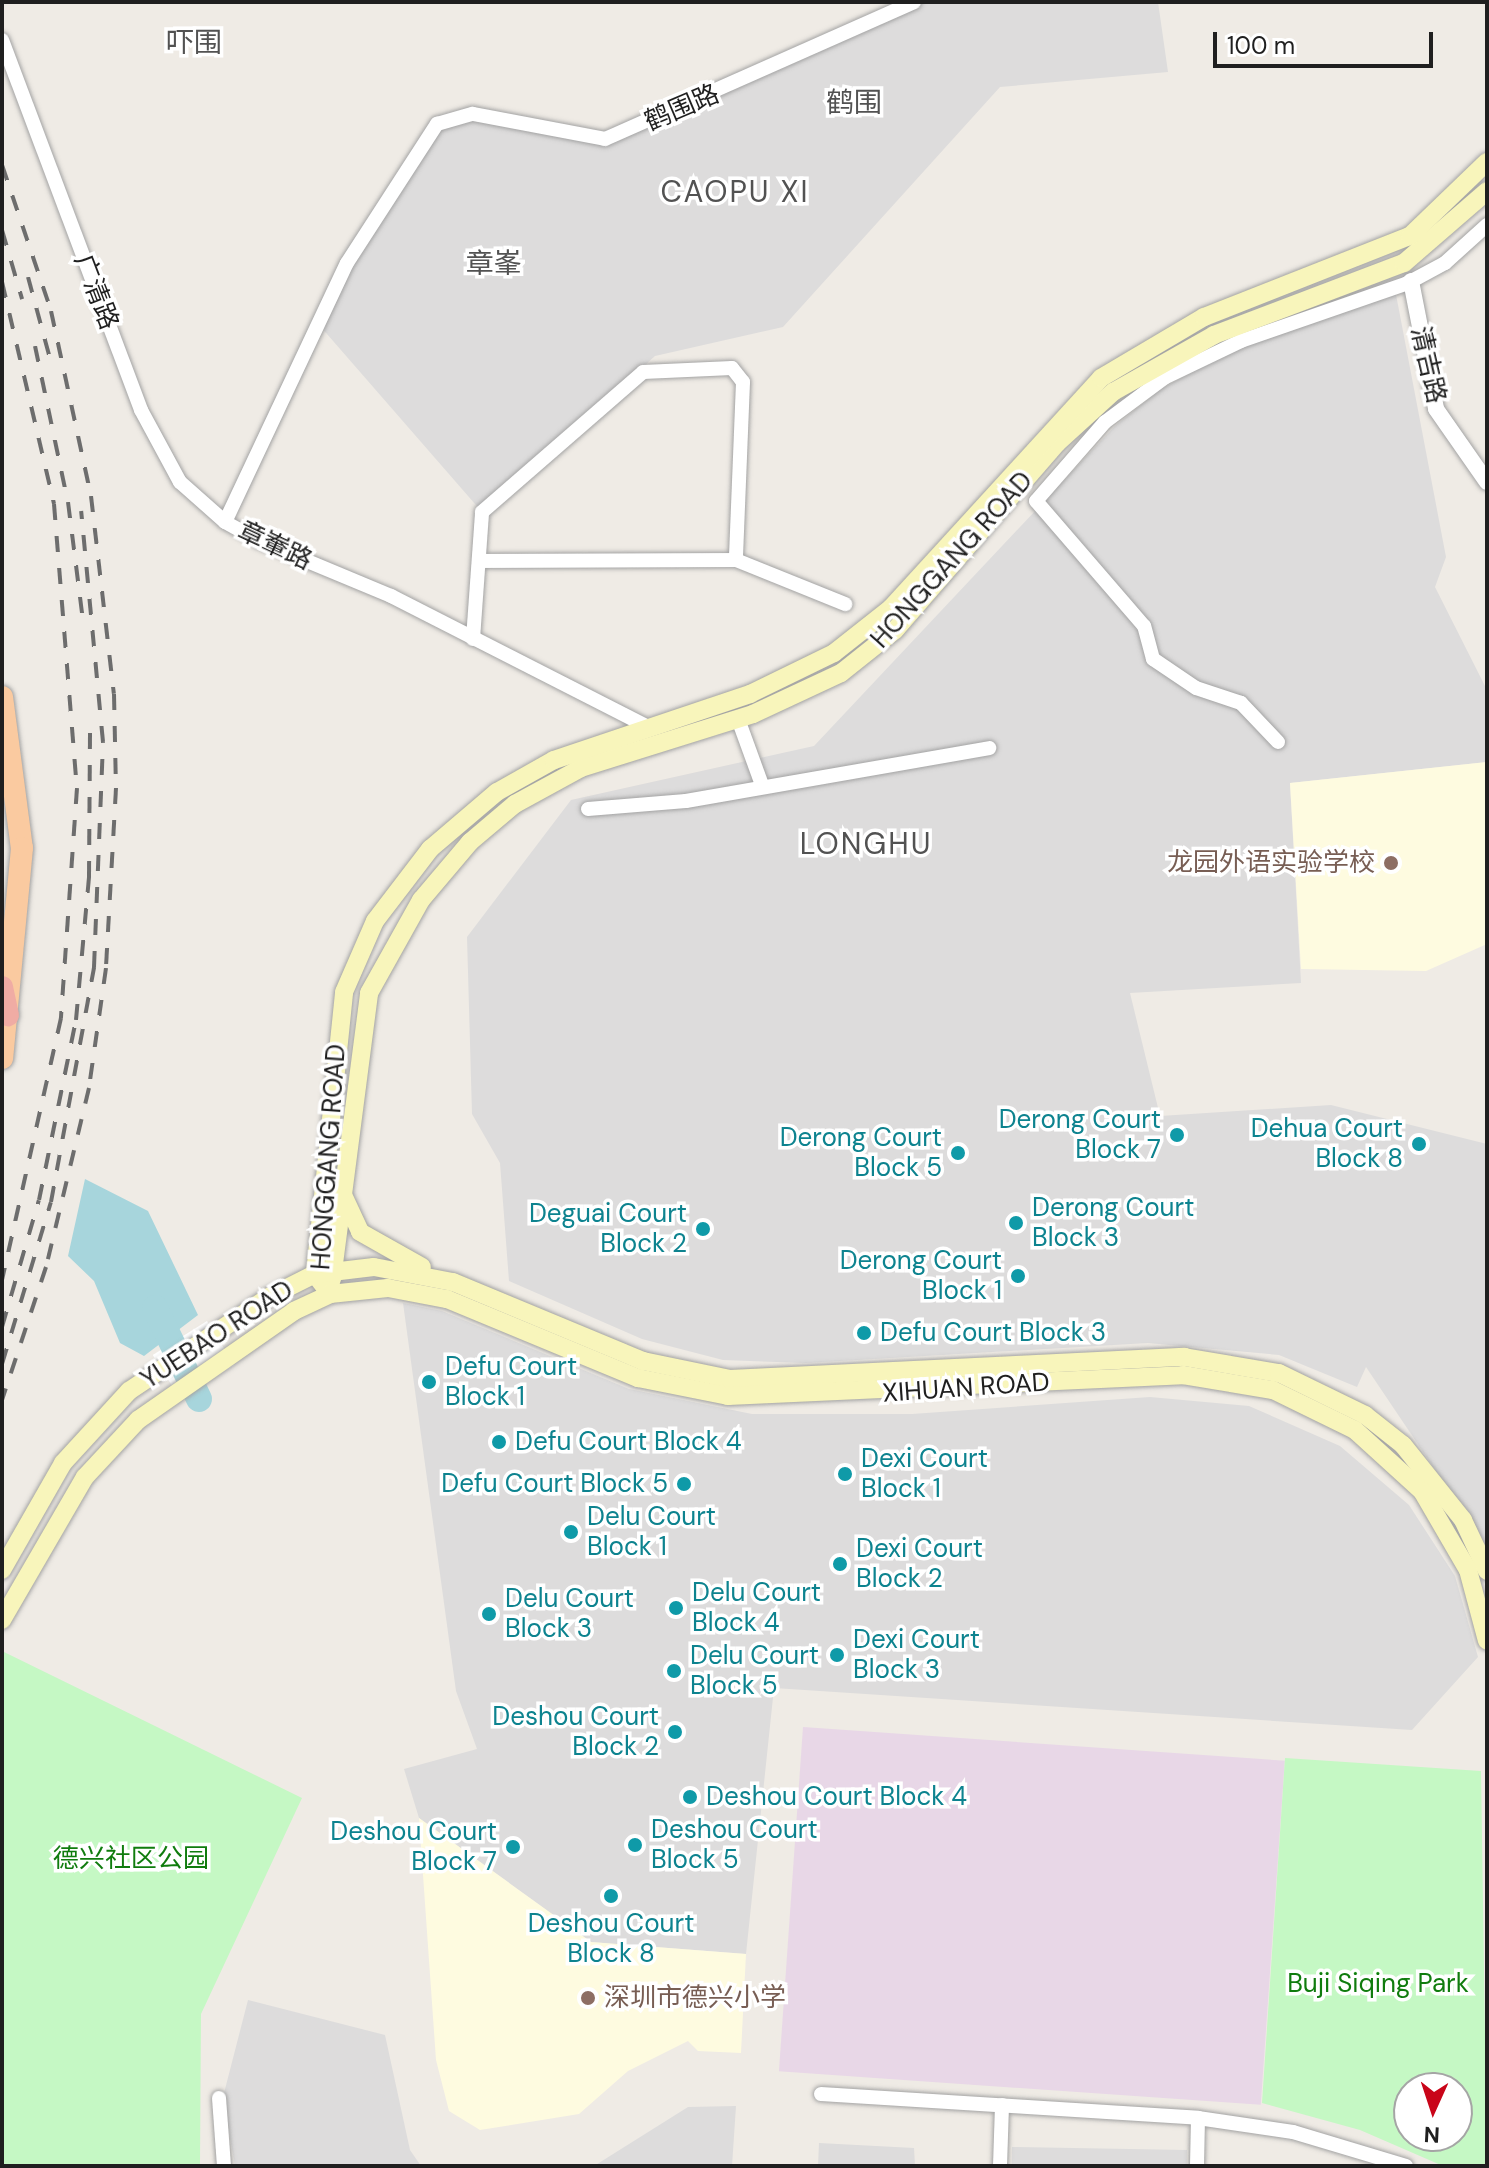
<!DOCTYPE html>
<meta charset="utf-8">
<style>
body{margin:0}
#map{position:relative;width:1489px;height:2168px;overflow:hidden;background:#efebe5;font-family:"DM Sans","Noto Sans SC",sans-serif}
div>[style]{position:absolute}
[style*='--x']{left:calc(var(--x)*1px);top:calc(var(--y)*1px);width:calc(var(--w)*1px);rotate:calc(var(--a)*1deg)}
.residential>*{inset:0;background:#dddcdc;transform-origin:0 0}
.industrial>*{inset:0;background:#e8d7e7;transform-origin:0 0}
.education>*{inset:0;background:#fefbe0}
.park>*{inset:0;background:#c5f8c4}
.water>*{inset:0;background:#a7d5dc}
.pier>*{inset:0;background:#fff;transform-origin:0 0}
.river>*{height:26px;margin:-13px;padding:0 13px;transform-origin:13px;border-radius:13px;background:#a7d5dc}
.roads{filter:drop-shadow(0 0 2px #a3a3a3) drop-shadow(0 0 2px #a3a3a3)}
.minor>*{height:14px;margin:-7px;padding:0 7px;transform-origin:7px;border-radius:7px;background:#fff}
.tertiary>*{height:16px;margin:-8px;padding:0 8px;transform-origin:8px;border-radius:8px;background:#fff}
.secondary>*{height:18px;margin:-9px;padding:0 9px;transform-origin:9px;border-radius:9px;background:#f8f5bb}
.primary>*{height:22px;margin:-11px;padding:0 11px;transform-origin:11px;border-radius:11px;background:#facaa0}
.trunk>*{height:22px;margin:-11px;padding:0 11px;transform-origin:11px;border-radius:11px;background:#f0aca4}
.rail>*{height:4px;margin-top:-2px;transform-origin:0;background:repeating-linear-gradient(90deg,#6d6d6d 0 16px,transparent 0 32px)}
.dots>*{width:22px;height:22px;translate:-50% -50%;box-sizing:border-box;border:4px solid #fff;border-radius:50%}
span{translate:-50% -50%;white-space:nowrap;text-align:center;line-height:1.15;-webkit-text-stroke:7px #fff;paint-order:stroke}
.street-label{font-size:26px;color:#1f1f1f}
.education-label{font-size:26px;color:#785e54}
.right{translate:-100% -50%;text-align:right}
.left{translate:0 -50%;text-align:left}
.culture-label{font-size:26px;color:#0d838f}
.park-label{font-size:26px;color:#107c0e}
.neighbourhood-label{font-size:28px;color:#525252}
.quarter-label{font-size:30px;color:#525252;letter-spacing:2px}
.frame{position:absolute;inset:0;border:4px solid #1f1f1f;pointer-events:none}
.north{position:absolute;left:1393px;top:2072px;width:80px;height:80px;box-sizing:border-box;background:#fff;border:2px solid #a5a5a5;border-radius:50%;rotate:183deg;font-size:22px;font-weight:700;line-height:32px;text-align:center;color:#1f1f1f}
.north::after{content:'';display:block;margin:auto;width:28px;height:36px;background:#c90519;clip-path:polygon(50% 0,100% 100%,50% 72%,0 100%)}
.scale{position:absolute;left:1213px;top:32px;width:220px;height:36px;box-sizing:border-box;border:4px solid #1f1f1f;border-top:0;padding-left:10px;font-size:24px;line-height:28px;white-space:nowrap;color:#1f1f1f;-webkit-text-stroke:6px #fff;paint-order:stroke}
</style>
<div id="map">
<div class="residential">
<i style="clip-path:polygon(910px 2px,1158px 2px,1168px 72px,1000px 87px,783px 327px,655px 356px,482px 512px,320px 326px,390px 187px,437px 125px,494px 118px,597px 143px)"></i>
<i style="clip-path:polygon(1394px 284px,1446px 557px,1435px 587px,1487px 690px,1487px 762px,1290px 783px,1301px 983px,1130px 993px,1160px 1116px,1331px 1105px,1487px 1144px,1487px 1547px,1366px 1367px,1357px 1387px,1279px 1355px,1148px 1343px,806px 1363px,723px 1360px,642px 1339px,509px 1281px,500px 1163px,472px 1114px,467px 937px,571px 800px,814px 746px,1115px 426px,1161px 389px,1237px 348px)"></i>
<i style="clip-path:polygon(403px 1303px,442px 1311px,629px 1389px,752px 1414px,912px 1414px,1150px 1397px,1249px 1406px,1340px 1446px,1409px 1505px,1455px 1576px,1478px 1657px,1412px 1730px,774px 1688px,746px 1954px,591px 1942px,419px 1818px,404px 1769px,477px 1749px,456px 1691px)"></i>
<i style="clip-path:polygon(248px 2000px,385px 2035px,410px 2150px,421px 2166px,235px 2166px,223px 2097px)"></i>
<i style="clip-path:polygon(736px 2106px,732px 2166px,594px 2166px,688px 2107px)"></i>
<i style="clip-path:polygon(819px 2143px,914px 2148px,915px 2166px,818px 2166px)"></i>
<i style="left:1012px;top:2147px;width:175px;height:19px;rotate:1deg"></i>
</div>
<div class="industrial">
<i style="left:803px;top:1727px;width:483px;height:345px;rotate:4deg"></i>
</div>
<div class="education">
<i style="clip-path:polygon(1487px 762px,1487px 944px,1426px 971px,1301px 969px,1290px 783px)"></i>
<i style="clip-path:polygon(419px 1818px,591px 1942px,746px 1954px,741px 2053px,698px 2051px,688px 2041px,628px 2071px,579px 2114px,480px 2130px,449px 2111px,436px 2060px)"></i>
</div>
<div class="park">
<i style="clip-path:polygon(2px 1651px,302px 1798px,201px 2014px,200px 2166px,2px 2166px)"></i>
<i style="clip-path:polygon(evenodd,1285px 1758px,1481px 1771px,1487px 2166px,1443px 2166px,1360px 2130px,1262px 2103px,1285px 1758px,1409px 2088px,1457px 2088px,1457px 2136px,1409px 2136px,1409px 2088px)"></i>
</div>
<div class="water">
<i style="clip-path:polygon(85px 1179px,148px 1211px,198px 1315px,144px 1356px,120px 1343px,94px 1281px,68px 1256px)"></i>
</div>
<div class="pier">
<i style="left:207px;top:1321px;width:52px;height:64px;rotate:58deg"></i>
</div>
<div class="river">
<i style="--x:155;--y:1308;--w:101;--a:64.2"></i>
</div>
<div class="roads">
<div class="minor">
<i style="--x:2;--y:40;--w:395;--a:69.4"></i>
<i style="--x:141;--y:410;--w:82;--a:61.6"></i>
<i style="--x:180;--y:482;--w:60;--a:41.6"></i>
<i style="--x:225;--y:522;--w:39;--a:29"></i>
<i style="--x:259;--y:541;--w:143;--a:22.6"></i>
<i style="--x:391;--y:596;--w:286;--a:27"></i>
<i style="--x:225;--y:522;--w:286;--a:-64.8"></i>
<i style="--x:347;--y:263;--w:166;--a:-57.1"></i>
<i style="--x:437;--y:124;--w:37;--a:-16"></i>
<i style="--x:473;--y:114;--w:134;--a:10.7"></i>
<i style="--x:605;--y:139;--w:338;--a:-23.9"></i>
<i style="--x:479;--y:561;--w:257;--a:-0.2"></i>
<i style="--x:736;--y:560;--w:118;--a:22"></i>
<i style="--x:473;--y:639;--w:127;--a:-85.9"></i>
<i style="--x:482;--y:512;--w:213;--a:-41"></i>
<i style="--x:643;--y:372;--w:89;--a:-2.6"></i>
<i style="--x:732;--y:368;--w:18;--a:52"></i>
<i style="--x:743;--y:382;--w:178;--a:92.3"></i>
<i style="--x:738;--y:719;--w:70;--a:70"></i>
<i style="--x:1278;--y:742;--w:54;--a:-133.5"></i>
<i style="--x:1241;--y:703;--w:47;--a:-161.6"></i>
<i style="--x:1196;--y:688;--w:52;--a:-146"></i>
<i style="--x:1153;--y:659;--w:34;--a:-105"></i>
<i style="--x:1144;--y:626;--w:165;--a:-130.8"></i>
<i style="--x:1036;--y:501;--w:105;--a:-48.9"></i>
<i style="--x:1105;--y:422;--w:74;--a:-36.7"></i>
<i style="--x:1164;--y:378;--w:85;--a:-25.7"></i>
<i style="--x:1241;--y:341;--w:175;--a:-19.1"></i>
<i style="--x:1406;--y:284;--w:44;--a:-28.3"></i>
<i style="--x:1445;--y:263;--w:57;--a:-42.1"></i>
<i style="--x:588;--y:809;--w:98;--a:-4.7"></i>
<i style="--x:686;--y:801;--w:308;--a:-9.9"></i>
<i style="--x:821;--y:2094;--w:378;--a:3.6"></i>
<i style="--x:1198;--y:2118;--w:96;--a:8.4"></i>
<i style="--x:1293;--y:2132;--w:118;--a:16.7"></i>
<i style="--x:219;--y:2098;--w:68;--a:85.8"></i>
<i style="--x:1000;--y:2166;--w:61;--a:-88.1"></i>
<i style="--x:1197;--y:2166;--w:48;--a:-88.8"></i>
</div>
<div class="tertiary">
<i style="--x:1411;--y:281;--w:130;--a:78.9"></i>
<i style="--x:1436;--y:409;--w:89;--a:55.1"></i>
</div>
<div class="secondary">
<i style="--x:344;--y:1197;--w:38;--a:65"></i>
<i style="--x:360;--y:1232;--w:71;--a:29.4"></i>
<i style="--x:332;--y:1279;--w:288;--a:-82.6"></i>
<i style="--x:369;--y:993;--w:107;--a:-60.8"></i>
<i style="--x:421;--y:900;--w:76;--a:-49.8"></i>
<i style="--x:470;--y:842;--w:59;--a:-40.2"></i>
<i style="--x:515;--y:804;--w:75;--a:-28.6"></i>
<i style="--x:581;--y:768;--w:180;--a:-17.4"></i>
<i style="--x:753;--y:714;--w:97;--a:-25"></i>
<i style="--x:841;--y:673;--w:69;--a:-38.5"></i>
<i style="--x:895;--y:630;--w:247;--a:-49.1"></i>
<i style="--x:1057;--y:443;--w:76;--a:-42.3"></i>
<i style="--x:1113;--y:392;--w:116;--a:-29.4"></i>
<i style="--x:1214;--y:335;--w:203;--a:-20.8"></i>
<i style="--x:1404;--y:263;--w:110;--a:-40.9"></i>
<i style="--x:330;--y:1294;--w:25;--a:-127"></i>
<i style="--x:315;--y:1274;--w:283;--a:-84.1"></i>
<i style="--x:344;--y:992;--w:77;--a:-66.4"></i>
<i style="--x:375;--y:921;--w:91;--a:-52.6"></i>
<i style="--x:430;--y:849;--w:88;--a:-40.4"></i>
<i style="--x:497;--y:792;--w:65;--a:-29.3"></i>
<i style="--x:554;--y:760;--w:207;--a:-18.6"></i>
<i style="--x:750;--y:694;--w:93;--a:-26"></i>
<i style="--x:834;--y:653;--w:73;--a:-38.3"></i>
<i style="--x:891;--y:608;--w:311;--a:-47.6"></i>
<i style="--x:1101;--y:378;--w:120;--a:-30.6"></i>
<i style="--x:1204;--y:317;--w:221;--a:-21.5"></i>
<i style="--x:1410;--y:236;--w:107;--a:-43.9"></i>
<i style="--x:2;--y:1570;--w:123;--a:-60.3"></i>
<i style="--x:63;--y:1463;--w:98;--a:-47.5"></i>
<i style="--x:129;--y:1391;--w:169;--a:-33.9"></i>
<i style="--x:269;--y:1297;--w:51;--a:-26.6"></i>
<i style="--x:315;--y:1274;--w:59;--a:-6.8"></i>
<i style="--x:374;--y:1267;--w:80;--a:10.8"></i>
<i style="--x:453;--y:1282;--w:206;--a:22.6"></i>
<i style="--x:643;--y:1361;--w:89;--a:11.7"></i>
<i style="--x:730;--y:1379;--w:455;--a:-2.8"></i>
<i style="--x:1184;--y:1357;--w:96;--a:9.6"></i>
<i style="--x:1279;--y:1373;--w:96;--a:26"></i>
<i style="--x:1365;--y:1415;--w:48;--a:38.3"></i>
<i style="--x:1403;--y:1445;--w:96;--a:51.3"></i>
<i style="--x:1463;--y:1520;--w:56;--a:64.8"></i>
<i style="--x:2;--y:1620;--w:165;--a:-59.9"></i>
<i style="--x:85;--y:1477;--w:78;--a:-47.1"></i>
<i style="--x:138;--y:1420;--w:190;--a:-34.9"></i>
<i style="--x:294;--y:1311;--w:40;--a:-25"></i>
<i style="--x:330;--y:1294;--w:58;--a:-5.9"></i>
<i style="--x:388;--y:1288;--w:60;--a:10.6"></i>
<i style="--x:447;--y:1299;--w:207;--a:22.5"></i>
<i style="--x:638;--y:1378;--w:92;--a:11.3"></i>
<i style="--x:728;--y:1396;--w:455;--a:-2.6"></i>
<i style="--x:1183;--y:1375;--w:91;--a:9.5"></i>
<i style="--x:1273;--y:1390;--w:91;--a:26"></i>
<i style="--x:1355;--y:1430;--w:91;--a:42.3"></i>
<i style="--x:1422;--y:1491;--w:91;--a:59.8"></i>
<i style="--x:1468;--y:1570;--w:73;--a:75"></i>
</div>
<div class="primary">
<i style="--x:2;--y:697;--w:152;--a:82.5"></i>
<i style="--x:22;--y:848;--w:211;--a:95.4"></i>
</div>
<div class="trunk">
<i style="--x:2;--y:987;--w:29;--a:78"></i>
</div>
</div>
<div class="rail">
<i style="--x:2;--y:165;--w:154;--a:71.4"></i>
<i style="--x:51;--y:311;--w:189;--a:77.8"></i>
<i style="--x:91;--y:496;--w:199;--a:83.4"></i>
<i style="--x:114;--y:694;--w:94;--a:88.8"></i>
<i style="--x:116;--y:788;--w:180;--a:93.2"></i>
<i style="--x:106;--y:968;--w:121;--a:98.1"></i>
<i style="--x:89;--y:1088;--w:184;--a:103.5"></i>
<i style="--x:46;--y:1267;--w:140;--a:108.3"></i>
<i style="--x:2;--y:230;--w:72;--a:73.8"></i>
<i style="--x:28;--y:277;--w:88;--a:74.9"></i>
<i style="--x:2;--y:282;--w:228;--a:76.8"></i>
<i style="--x:54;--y:504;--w:285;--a:85.4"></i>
<i style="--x:77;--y:788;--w:231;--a:94"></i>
<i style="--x:61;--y:1018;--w:268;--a:102.7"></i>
<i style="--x:35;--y:346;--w:159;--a:78.1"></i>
<i style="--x:68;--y:502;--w:120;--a:82.8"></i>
<i style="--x:2;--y:1327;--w:132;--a:-73.8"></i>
<i style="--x:39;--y:1200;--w:184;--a:-78.4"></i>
<i style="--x:76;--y:1020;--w:144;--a:-84.8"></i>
<i style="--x:89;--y:877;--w:160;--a:-89.6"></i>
<i style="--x:2;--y:1364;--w:169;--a:-73.2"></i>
<i style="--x:51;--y:1202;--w:239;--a:-79.6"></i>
<i style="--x:94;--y:967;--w:225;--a:-87.7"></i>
<i style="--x:103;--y:742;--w:232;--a:-95.4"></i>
</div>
<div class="dots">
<i style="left:1391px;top:863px;background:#8d6e63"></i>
<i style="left:1177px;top:1135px;background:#0f9aa8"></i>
<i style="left:1419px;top:1144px;background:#0f9aa8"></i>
<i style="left:958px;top:1153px;background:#0f9aa8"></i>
<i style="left:1016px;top:1223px;background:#0f9aa8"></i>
<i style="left:703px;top:1229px;background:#0f9aa8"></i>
<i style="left:1018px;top:1276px;background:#0f9aa8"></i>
<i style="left:864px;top:1333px;background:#0f9aa8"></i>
<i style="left:429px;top:1382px;background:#0f9aa8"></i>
<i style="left:499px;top:1442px;background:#0f9aa8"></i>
<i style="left:845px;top:1474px;background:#0f9aa8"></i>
<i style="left:684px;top:1484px;background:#0f9aa8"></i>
<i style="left:571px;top:1532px;background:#0f9aa8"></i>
<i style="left:840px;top:1564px;background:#0f9aa8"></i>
<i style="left:676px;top:1608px;background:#0f9aa8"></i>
<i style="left:489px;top:1614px;background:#0f9aa8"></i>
<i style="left:837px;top:1655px;background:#0f9aa8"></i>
<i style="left:674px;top:1671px;background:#0f9aa8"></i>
<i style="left:675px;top:1732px;background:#0f9aa8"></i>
<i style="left:690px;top:1797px;background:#0f9aa8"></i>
<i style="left:635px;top:1845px;background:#0f9aa8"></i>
<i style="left:513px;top:1847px;background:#0f9aa8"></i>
<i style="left:611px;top:1896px;background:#0f9aa8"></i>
<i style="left:588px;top:1998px;background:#8d6e63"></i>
</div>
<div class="street-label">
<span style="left:682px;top:108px;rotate:-23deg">鹤围路</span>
<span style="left:96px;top:292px;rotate:69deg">广清路</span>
<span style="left:1428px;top:365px;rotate:77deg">清吉路</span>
<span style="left:275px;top:546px;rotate:25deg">章輋路</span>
<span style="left:952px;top:560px;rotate:-48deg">HONGGANG ROAD</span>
<span style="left:329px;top:1157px;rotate:-86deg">HONGGANG ROAD</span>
<span style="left:217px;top:1335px;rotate:-33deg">YUEBAO ROAD</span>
<span style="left:966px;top:1388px;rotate:-4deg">XIHUAN ROAD</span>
</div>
<div class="education-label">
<span class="right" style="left:1375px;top:863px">龙园外语实验学校</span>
<span class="left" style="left:604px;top:1998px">深圳市德兴小学</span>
</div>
<div class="culture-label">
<span class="right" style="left:1161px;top:1135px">Derong Court<br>Block 7</span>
<span class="right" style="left:1403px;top:1144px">Dehua Court<br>Block 8</span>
<span class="right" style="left:942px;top:1153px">Derong Court<br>Block 5</span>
<span class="left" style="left:1032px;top:1223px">Derong Court<br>Block 3</span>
<span class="right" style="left:687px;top:1229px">Deguai Court<br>Block 2</span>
<span class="right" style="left:1002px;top:1276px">Derong Court<br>Block 1</span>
<span class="left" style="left:880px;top:1333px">Defu Court Block 3</span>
<span class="left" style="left:445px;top:1382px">Defu Court<br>Block 1</span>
<span class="left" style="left:515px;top:1442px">Defu Court Block 4</span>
<span class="left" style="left:861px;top:1474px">Dexi Court<br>Block 1</span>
<span class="right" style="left:668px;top:1484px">Defu Court Block 5</span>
<span class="left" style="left:587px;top:1532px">Delu Court<br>Block 1</span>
<span class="left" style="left:856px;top:1564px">Dexi Court<br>Block 2</span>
<span class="left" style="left:692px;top:1608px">Delu Court<br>Block 4</span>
<span class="left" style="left:505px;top:1614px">Delu Court<br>Block 3</span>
<span class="left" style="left:853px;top:1655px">Dexi Court<br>Block 3</span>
<span class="left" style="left:690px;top:1671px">Delu Court<br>Block 5</span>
<span class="right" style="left:659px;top:1732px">Deshou Court<br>Block 2</span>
<span class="left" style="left:706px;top:1797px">Deshou Court Block 4</span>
<span class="left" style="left:651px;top:1845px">Deshou Court<br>Block 5</span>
<span class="right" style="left:497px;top:1847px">Deshou Court<br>Block 7</span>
<span style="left:611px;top:1939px">Deshou Court<br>Block 8</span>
</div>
<div class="park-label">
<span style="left:131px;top:1859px">德兴社区公园</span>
<span style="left:1378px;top:1984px">Buji Siqing Park</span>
</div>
<div class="neighbourhood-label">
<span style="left:194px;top:43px">吓围</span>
<span style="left:854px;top:103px">鹤围</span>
<span style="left:494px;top:264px">章峯</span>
</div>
<div class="quarter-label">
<span style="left:735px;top:192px">CAOPU XI</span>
<span style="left:866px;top:844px">LONGHU</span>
</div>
<div class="frame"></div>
<div class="north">N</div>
<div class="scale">100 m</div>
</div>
